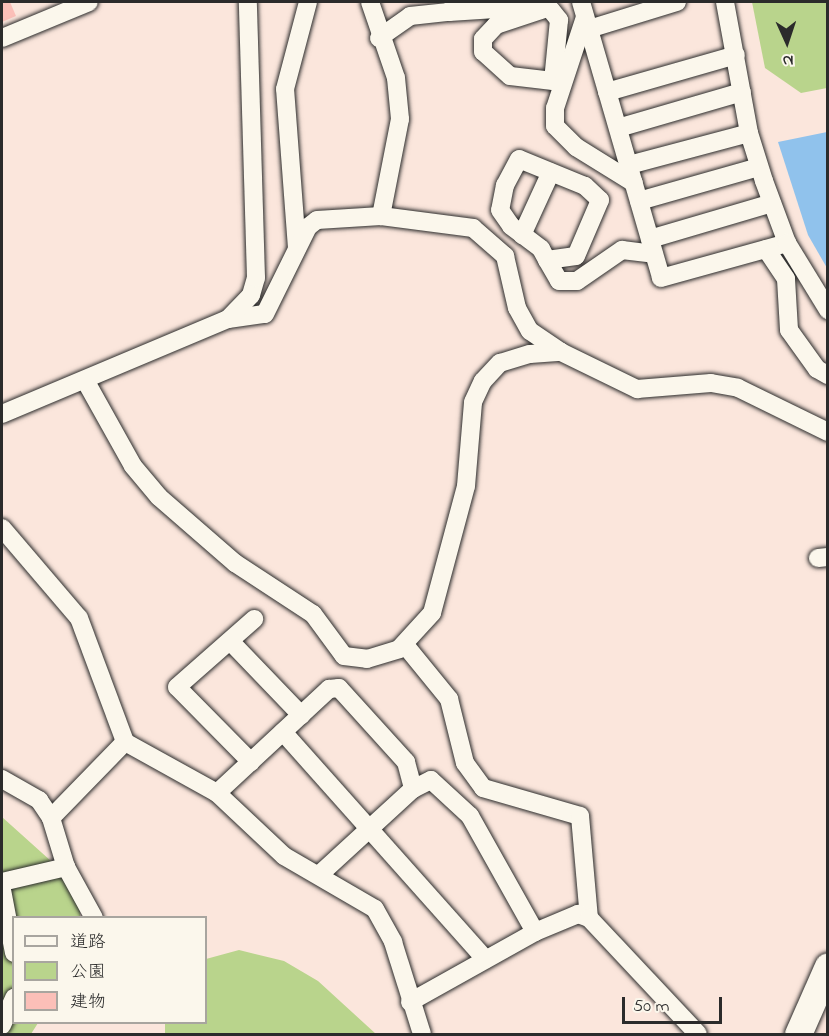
<!DOCTYPE html>
<meta charset="utf-8">
<style>
body{margin:0}
#map{position:relative;width:829px;height:1036px;overflow:hidden;background:#fbe6dc;font-family:"Indie Flower","Klee One",sans-serif}
div>[style]{position:absolute}
[style*='--x']{left:calc(var(--x)*1px);top:calc(var(--y)*1px);width:calc(var(--w)*1px);rotate:calc(var(--a)*1deg)}
.green>*{inset:0;background:#b9d48c}
.water>*{inset:0;background:#90c2ec}
.building>*{inset:0;background:#fbbfb8}
.roads{filter:drop-shadow(0 0 2px #2b2b2b) drop-shadow(0 0 2px #2b2b2b)}
.minor>*{height:18px;margin:-9px;padding:0 9px;transform-origin:9px;border-radius:9px;background:#fbf7ec}
.highway>*{height:27px;margin:-13.5px;padding:0 13.5px;transform-origin:13.5px;border-radius:13.5px;background:#fbf7ec}
span{translate:-50% -50%;white-space:nowrap;text-align:center;line-height:1.15;-webkit-text-stroke:5px #fbf7ec;paint-order:stroke}
.frame{position:absolute;inset:0;border:3px solid #2b2b2b;pointer-events:none}
.legend{position:absolute;left:12px;top:916px;width:195px;height:108px;box-sizing:border-box;background:#fbf7ec;border:2px solid #a8a59f;margin:0;padding:8px 10px;list-style:none;font-size:18px;color:#2b2b2b}
.legend li{display:flex;align-items:center;gap:12px;height:30px}
.legend b{width:30px;border:2px solid #a8a59f}
.north{position:absolute;left:757px;top:12px;width:60px;height:60px;-webkit-text-stroke:4px #fbf7ec;paint-order:stroke;rotate:177deg;font-size:16px;font-weight:700;line-height:24px;text-align:center;color:#2b2b2b}
.north::after{content:'';display:block;margin:auto;width:21px;height:27px;background:#2b2b2b;clip-path:polygon(50% 0,100% 100%,50% 72%,0 100%)}
.scale{position:absolute;left:622px;top:997px;width:100px;height:27px;box-sizing:border-box;border:3px solid #2b2b2b;border-top:0;padding-left:8px;font-size:18px;line-height:21px;white-space:nowrap;color:#2b2b2b;-webkit-text-stroke:4px #fbf7ec;paint-order:stroke}
</style>
<div id="map">
<div class="green">
<i style="clip-path:polygon(752px 2px,827px 2px,827px 88px,801px 93px,765px 68px)"></i>
<i style="clip-path:polygon(2px 817px,71px 879px,80px 907px,80px 917px,14px 918px,14px 1022px,38px 1023px,31px 1034px,2px 1034px)"></i>
<i style="clip-path:polygon(239px 950px,284px 961px,318px 981px,376px 1034px,165px 1034px,165px 1023px,206px 1022px,206px 959px)"></i>
</div>
<div class="water">
<i style="clip-path:polygon(827px 132px,828px 132px,827px 268px,808px 235px,778px 142px)"></i>
</div>
<div class="building">
<i style="clip-path:polygon(2px 2px,10px 2px,16px 16px,2px 22px)"></i>
</div>
<div class="roads">
<div class="minor">
<i style="--x:370;--y:2;--w:80;--a:71.1"></i>
<i style="--x:396;--y:78;--w:41;--a:84.4"></i>
<i style="--x:400;--y:119;--w:99;--a:101.1"></i>
<i style="--x:581;--y:2;--w:287;--a:73.8"></i>
<i style="--x:661;--y:278;--w:131;--a:-15.5"></i>
<i style="--x:725;--y:2;--w:133;--a:79.6"></i>
<i style="--x:749;--y:133;--w:50;--a:72.6"></i>
<i style="--x:764;--y:181;--w:66;--a:69.6"></i>
<i style="--x:787;--y:243;--w:79;--a:58.5"></i>
<i style="--x:449;--y:12;--w:93;--a:-3.7"></i>
<i style="--x:542;--y:6;--w:5;--a:22"></i>
<i style="--x:547;--y:8;--w:4;--a:27"></i>
<i style="--x:551;--y:10;--w:13;--a:51"></i>
<i style="--x:559;--y:20;--w:61;--a:95.6"></i>
<i style="--x:553;--y:81;--w:43;--a:-173.4"></i>
<i style="--x:510;--y:76;--w:36;--a:-138"></i>
<i style="--x:483;--y:52;--w:13;--a:-90"></i>
<i style="--x:483;--y:39;--w:19;--a:-47"></i>
<i style="--x:496;--y:25;--w:54;--a:-18.4"></i>
<i style="--x:585;--y:17;--w:96;--a:108.2"></i>
<i style="--x:555;--y:108;--w:18;--a:90"></i>
<i style="--x:555;--y:126;--w:30;--a:45"></i>
<i style="--x:576;--y:147;--w:68;--a:31.8"></i>
<i style="--x:589;--y:29;--w:92;--a:-17.1"></i>
<i style="--x:2;--y:38;--w:94;--a:-22.5"></i>
<i style="--x:379;--y:38;--w:38;--a:-35"></i>
<i style="--x:410;--y:16;--w:39;--a:-6"></i>
<i style="--x:449;--y:12;--w:12;--a:-48"></i>
<i style="--x:607;--y:92;--w:134;--a:-16"></i>
<i style="--x:618;--y:128;--w:129;--a:-16.2"></i>
<i style="--x:629;--y:165;--w:124;--a:-14.9"></i>
<i style="--x:639;--y:201;--w:125;--a:-15.8"></i>
<i style="--x:522;--y:235;--w:69;--a:-65.3"></i>
<i style="--x:650;--y:239;--w:127;--a:-16.4"></i>
<i style="--x:297;--y:248;--w:159;--a:-94.3"></i>
<i style="--x:285;--y:89;--w:90;--a:-75.2"></i>
<i style="--x:766;--y:249;--w:36;--a:56"></i>
<i style="--x:786;--y:279;--w:51;--a:86.6"></i>
<i style="--x:789;--y:330;--w:48;--a:54.3"></i>
<i style="--x:817;--y:369;--w:13;--a:29"></i>
<i style="--x:547;--y:260;--w:29;--a:-8"></i>
<i style="--x:576;--y:256;--w:61;--a:-66.8"></i>
<i style="--x:600;--y:200;--w:21;--a:-137"></i>
<i style="--x:585;--y:186;--w:71;--a:-157.8"></i>
<i style="--x:519;--y:159;--w:30;--a:118"></i>
<i style="--x:505;--y:185;--w:25;--a:101"></i>
<i style="--x:500;--y:210;--w:19;--a:55"></i>
<i style="--x:511;--y:226;--w:38;--a:37"></i>
<i style="--x:541;--y:249;--w:13;--a:61"></i>
<i style="--x:547;--y:260;--w:24;--a:60"></i>
<i style="--x:559;--y:281;--w:18;--a:0"></i>
<i style="--x:577;--y:281;--w:55;--a:-34.6"></i>
<i style="--x:622;--y:250;--w:32;--a:7"></i>
<i style="--x:228;--y:319;--w:37;--a:-8"></i>
<i style="--x:265;--y:314;--w:97;--a:-63.7"></i>
<i style="--x:308;--y:227;--w:11;--a:-38"></i>
<i style="--x:317;--y:220;--w:64;--a:-3.6"></i>
<i style="--x:381;--y:216;--w:93;--a:7.4"></i>
<i style="--x:473;--y:228;--w:43;--a:41.2"></i>
<i style="--x:505;--y:256;--w:53;--a:77"></i>
<i style="--x:517;--y:308;--w:26;--a:61"></i>
<i style="--x:530;--y:331;--w:37;--a:34"></i>
<i style="--x:561;--y:352;--w:85;--a:26"></i>
<i style="--x:637;--y:389;--w:74;--a:-4.6"></i>
<i style="--x:711;--y:383;--w:27;--a:10"></i>
<i style="--x:738;--y:388;--w:100;--a:26.1"></i>
<i style="--x:85;--y:380;--w:98;--a:60.8"></i>
<i style="--x:133;--y:466;--w:40;--a:50"></i>
<i style="--x:159;--y:497;--w:101;--a:41"></i>
<i style="--x:235;--y:563;--w:93;--a:33.2"></i>
<i style="--x:313;--y:614;--w:52;--a:53.6"></i>
<i style="--x:344;--y:656;--w:23;--a:7"></i>
<i style="--x:367;--y:659;--w:34;--a:-17"></i>
<i style="--x:399;--y:649;--w:49;--a:-47.5"></i>
<i style="--x:432;--y:613;--w:131;--a:-75"></i>
<i style="--x:466;--y:486;--w:84;--a:-85.2"></i>
<i style="--x:473;--y:402;--w:23;--a:-65"></i>
<i style="--x:483;--y:381;--w:25;--a:-47"></i>
<i style="--x:500;--y:363;--w:31;--a:-17"></i>
<i style="--x:530;--y:354;--w:31;--a:-4"></i>
<i style="--x:2;--y:414;--w:245;--a:-22.8"></i>
<i style="--x:228;--y:319;--w:33;--a:-46"></i>
<i style="--x:251;--y:295;--w:18;--a:-74"></i>
<i style="--x:256;--y:278;--w:276;--a:-91.7"></i>
<i style="--x:2;--y:528;--w:118;--a:49.5"></i>
<i style="--x:79;--y:618;--w:132;--a:69.6"></i>
<i style="--x:125;--y:742;--w:105;--a:29"></i>
<i style="--x:217;--y:793;--w:92;--a:43.2"></i>
<i style="--x:284;--y:856;--w:105;--a:30.2"></i>
<i style="--x:375;--y:909;--w:38;--a:61"></i>
<i style="--x:393;--y:942;--w:96;--a:72.5"></i>
<i style="--x:818;--y:558;--w:10;--a:-6"></i>
<i style="--x:230;--y:641;--w:103;--a:46.2"></i>
<i style="--x:405;--y:645;--w:70;--a:50.8"></i>
<i style="--x:449;--y:699;--w:66;--a:76"></i>
<i style="--x:465;--y:763;--w:31;--a:54"></i>
<i style="--x:483;--y:788;--w:101;--a:16.1"></i>
<i style="--x:580;--y:816;--w:102;--a:85"></i>
<i style="--x:283;--y:732;--w:304;--a:48.3"></i>
<i style="--x:251;--y:762;--w:105;--a:-134.6"></i>
<i style="--x:177;--y:687;--w:103;--a:-41.4"></i>
<i style="--x:2;--y:779;--w:43;--a:29.6"></i>
<i style="--x:39;--y:800;--w:22;--a:56"></i>
<i style="--x:51;--y:818;--w:51;--a:73"></i>
<i style="--x:66;--y:867;--w:58;--a:61.2"></i>
<i style="--x:217;--y:793;--w:153;--a:-42.9"></i>
<i style="--x:329;--y:689;--w:10;--a:-6"></i>
<i style="--x:339;--y:688;--w:100;--a:47.8"></i>
<i style="--x:406;--y:762;--w:28;--a:75"></i>
<i style="--x:51;--y:818;--w:106;--a:-45.8"></i>
<i style="--x:319;--y:875;--w:127;--a:-42.5"></i>
<i style="--x:413;--y:789;--w:20;--a:-27"></i>
<i style="--x:431;--y:780;--w:53;--a:42.7"></i>
<i style="--x:470;--y:816;--w:133;--a:60.7"></i>
<i style="--x:2;--y:882;--w:66;--a:-13.2"></i>
<i style="--x:2;--y:890;--w:64;--a:79.2"></i>
<i style="--x:410;--y:1002;--w:143;--a:-29.2"></i>
<i style="--x:535;--y:932;--w:47;--a:-22.7"></i>
<i style="--x:578;--y:914;--w:12;--a:20"></i>
<i style="--x:589;--y:918;--w:159;--a:46.8"></i>
<i style="--x:2;--y:1025;--w:30;--a:-66"></i>
</div>
<div class="highway">
<i style="--x:798;--y:1034;--w:74;--a:-66.2"></i>
</div>
</div>
<div class="frame"></div>
<ul class="legend">
<li><b style="height:8px;background:#fbf7ec"></b>道路</li>
<li><b style="height:16px;background:#b9d48c"></b>公園</li>
<li><b style="height:16px;background:#fbbfb8"></b>建物</li>
</ul>
<div class="north">N</div>
<div class="scale">50 m</div>
</div>
